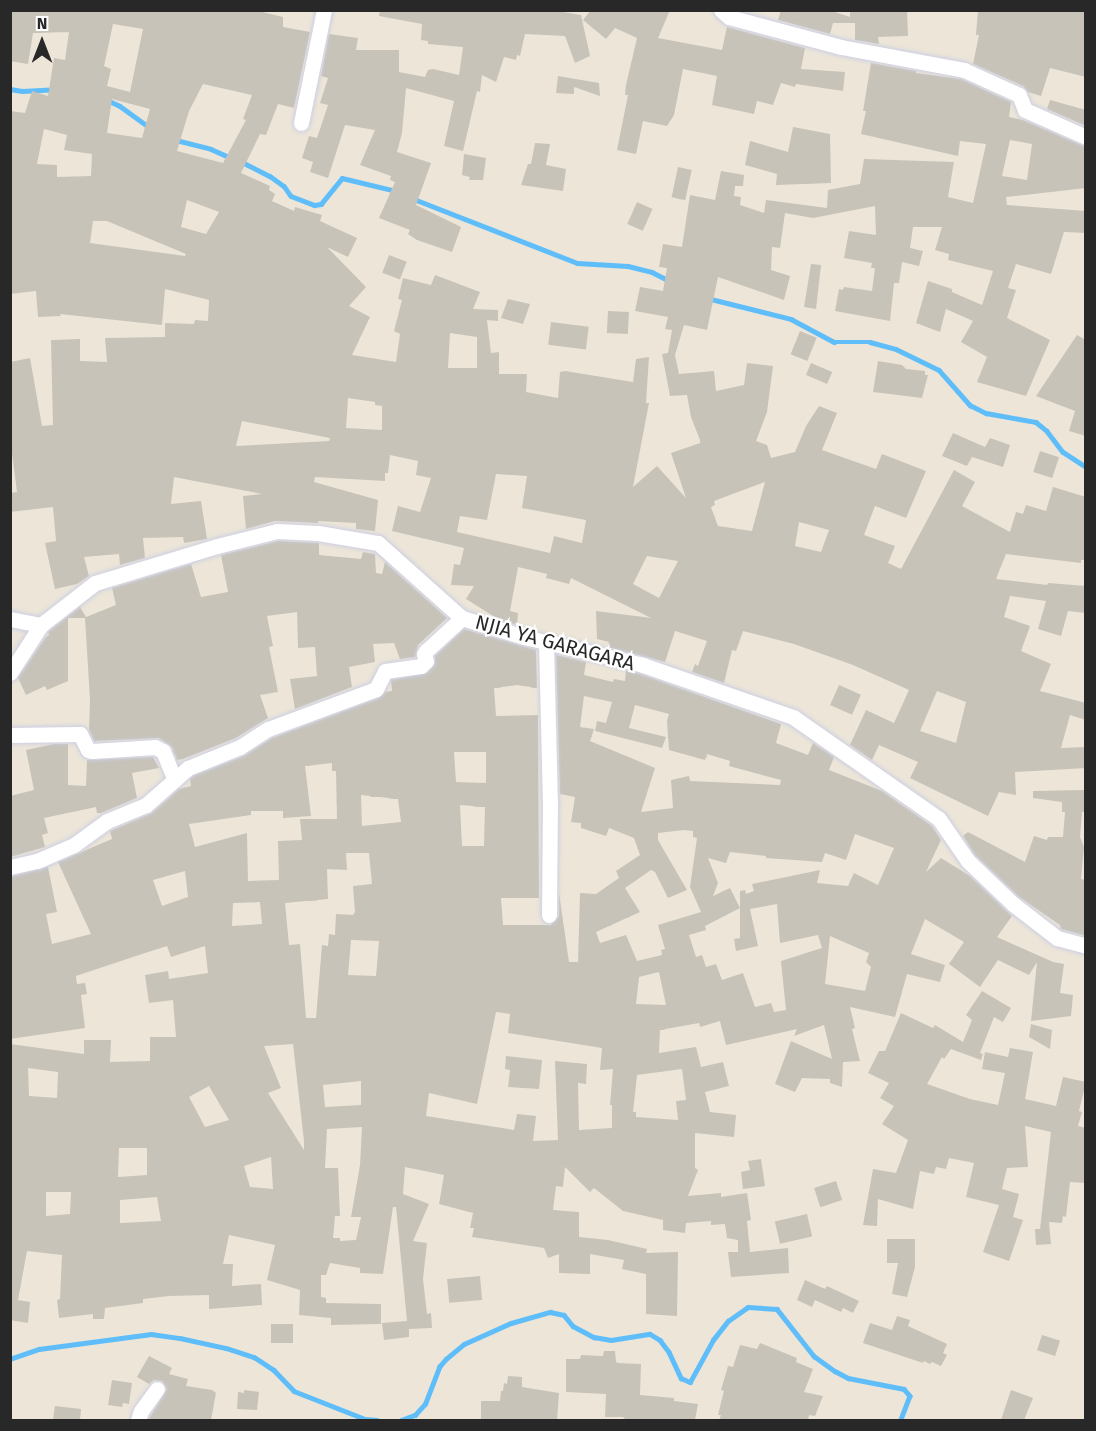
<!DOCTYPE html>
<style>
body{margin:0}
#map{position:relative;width:1096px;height:1431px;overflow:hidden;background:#ede6d8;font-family:"Fira Sans",sans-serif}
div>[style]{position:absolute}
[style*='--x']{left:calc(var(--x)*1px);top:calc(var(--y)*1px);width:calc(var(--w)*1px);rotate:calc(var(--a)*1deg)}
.stream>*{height:4.5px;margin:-2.25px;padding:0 2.25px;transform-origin:2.25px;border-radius:2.25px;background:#5fbefa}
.building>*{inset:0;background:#c7c3b8;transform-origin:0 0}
.roads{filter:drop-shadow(0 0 2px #cdcfe3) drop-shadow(0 0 2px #cdcfe3)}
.street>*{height:15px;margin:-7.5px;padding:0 7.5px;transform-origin:7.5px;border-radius:7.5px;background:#fff}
span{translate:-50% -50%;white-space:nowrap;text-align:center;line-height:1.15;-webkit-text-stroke:4.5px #fff;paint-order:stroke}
.street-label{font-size:20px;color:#282828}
.frame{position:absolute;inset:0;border:12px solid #282828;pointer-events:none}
.north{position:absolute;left:12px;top:12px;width:60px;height:60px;-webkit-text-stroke:4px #fff;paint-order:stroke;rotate:0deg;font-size:16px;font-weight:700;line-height:24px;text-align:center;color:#282828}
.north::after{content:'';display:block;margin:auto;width:21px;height:27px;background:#282828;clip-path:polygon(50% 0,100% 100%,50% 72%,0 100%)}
</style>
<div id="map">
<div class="stream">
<i style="--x:10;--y:89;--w:12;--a:9"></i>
<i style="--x:22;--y:91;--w:33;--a:-3"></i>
<i style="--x:107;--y:100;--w:14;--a:25"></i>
<i style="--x:120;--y:106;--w:37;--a:36"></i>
<i style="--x:176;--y:140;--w:36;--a:14"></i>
<i style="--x:211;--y:149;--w:22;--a:24"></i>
<i style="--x:242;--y:162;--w:31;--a:27"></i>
<i style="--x:270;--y:176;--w:17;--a:36"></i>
<i style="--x:284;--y:186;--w:12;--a:55"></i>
<i style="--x:291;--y:196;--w:25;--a:21"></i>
<i style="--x:314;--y:205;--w:7;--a:-8"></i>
<i style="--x:321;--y:204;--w:33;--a:-51"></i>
<i style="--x:342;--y:178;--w:56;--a:13.5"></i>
<i style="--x:414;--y:199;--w:175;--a:21.4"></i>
<i style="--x:577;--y:263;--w:51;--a:3.4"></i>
<i style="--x:628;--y:266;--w:25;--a:14"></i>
<i style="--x:652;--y:272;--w:20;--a:27"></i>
<i style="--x:707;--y:298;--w:87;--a:14"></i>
<i style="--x:791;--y:319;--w:49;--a:28.1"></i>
<i style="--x:834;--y:342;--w:36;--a:0"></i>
<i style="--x:870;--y:342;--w:27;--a:15"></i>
<i style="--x:896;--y:349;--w:48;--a:26"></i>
<i style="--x:939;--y:370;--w:47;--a:48.5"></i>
<i style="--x:970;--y:405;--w:18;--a:27"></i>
<i style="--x:986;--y:413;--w:51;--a:10.2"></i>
<i style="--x:1036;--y:422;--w:14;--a:39"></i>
<i style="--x:1047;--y:431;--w:26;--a:53"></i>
<i style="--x:1063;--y:452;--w:27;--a:33"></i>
<i style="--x:10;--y:1359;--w:31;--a:-19"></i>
<i style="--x:39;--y:1349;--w:113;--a:-7.6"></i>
<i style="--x:151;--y:1334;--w:29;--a:8"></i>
<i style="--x:180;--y:1338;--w:47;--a:12.3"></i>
<i style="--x:226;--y:1348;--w:29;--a:18"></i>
<i style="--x:254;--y:1357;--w:24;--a:33"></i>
<i style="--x:274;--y:1370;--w:29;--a:46"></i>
<i style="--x:294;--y:1391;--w:76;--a:21.5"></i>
<i style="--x:365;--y:1419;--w:12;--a:5"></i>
<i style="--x:401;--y:1420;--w:15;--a:-20"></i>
<i style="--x:415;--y:1415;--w:15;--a:-48"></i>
<i style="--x:425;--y:1404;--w:40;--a:-69"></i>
<i style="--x:439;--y:1367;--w:11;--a:-49"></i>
<i style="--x:446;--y:1359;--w:23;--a:-40"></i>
<i style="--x:464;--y:1344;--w:51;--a:-24.1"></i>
<i style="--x:511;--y:1323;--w:41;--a:-15.8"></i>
<i style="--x:550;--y:1312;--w:14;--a:12"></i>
<i style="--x:564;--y:1315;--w:14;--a:51"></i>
<i style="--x:573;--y:1326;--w:24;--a:28"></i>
<i style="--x:594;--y:1337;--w:17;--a:10"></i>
<i style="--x:611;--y:1340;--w:39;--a:-9"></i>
<i style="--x:650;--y:1334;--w:12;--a:31"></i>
<i style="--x:660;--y:1340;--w:15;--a:53"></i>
<i style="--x:669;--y:1352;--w:29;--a:65"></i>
<i style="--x:681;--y:1378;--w:10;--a:24"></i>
<i style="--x:690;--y:1382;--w:48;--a:-61.3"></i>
<i style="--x:713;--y:1340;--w:24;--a:-52"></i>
<i style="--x:728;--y:1321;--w:24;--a:-35"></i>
<i style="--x:748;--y:1307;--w:29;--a:4"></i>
<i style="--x:777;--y:1309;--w:60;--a:51.8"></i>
<i style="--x:814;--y:1356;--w:26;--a:36"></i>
<i style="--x:835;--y:1371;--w:15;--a:28"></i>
<i style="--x:848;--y:1378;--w:57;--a:11.1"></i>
<i style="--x:904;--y:1389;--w:9;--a:49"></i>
<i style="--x:910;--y:1396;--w:26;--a:111"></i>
</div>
<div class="building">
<i style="clip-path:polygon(evenodd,10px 10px,254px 10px,283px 17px,283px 27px,310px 32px,294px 108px,278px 104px,266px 135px,260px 134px,241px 173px,270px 186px,269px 190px,275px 194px,272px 201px,294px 211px,295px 207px,322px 215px,320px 221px,357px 238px,348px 257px,327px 247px,366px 287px,349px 306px,370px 317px,352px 355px,396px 362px,400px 334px,394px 331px,402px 300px,398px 299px,403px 278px,431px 285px,435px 275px,480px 292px,473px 309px,498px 310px,498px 321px,487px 320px,491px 353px,499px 352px,499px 374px,527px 374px,526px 392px,558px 398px,560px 372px,565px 371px,633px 382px,636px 359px,649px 357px,646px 403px,649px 403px,633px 487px,657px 466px,686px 498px,671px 453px,700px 443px,700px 440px,691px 417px,687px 395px,670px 396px,662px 354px,668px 353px,672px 330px,665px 329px,668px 317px,635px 311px,640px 287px,663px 291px,667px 268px,659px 267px,663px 244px,682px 247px,690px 195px,715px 200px,721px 171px,744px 175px,743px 186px,735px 186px,734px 196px,741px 197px,740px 205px,764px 213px,766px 200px,827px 208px,828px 190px,860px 184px,864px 159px,954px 162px,948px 197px,973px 203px,986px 144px,960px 141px,958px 156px,861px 134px,866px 111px,863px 111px,871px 63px,916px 71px,916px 73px,961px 79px,1011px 102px,1009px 117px,1023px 120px,1086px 147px,1086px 188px,1006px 197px,1007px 205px,1086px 211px,1086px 233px,1064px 232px,1051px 274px,1016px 264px,1008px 288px,1016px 290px,1007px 318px,1050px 340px,1026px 396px,977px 382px,987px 357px,961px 342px,973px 321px,946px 309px,940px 332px,916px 323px,928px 281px,952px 289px,952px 292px,982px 305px,993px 271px,948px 260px,949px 254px,935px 250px,942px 227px,913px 227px,910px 248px,923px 251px,919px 266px,902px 262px,899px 283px,894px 283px,890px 321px,835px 311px,839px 289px,843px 290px,844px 287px,872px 291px,875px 268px,871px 268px,872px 263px,844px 258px,849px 231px,876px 235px,875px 206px,813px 218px,785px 213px,780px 248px,772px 247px,771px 270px,790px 276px,784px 300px,718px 277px,707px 330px,684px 325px,675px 355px,679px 374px,714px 371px,716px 391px,744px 385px,747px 363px,773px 366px,767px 412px,756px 441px,767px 445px,771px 458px,795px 452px,806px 426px,819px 406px,837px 413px,822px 450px,876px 469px,882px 454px,926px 471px,906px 518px,875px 506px,864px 535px,895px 546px,888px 563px,901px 569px,954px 470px,975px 482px,962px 506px,1010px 532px,1016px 512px,1023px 514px,1026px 505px,1046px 511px,1053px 487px,1086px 497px,1086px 560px,1081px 560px,1081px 563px,1006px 554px,996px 579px,1047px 585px,1048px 583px,1086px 586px,1086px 613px,1068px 611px,1061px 636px,1038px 629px,1046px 601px,1010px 596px,1004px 617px,1030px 626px,1021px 651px,1051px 664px,1040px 691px,1086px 703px,1086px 720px,1070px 715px,1061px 748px,1086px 747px,1086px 768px,1015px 772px,1016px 795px,999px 792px,988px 816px,910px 778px,918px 762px,879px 745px,872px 760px,850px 745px,866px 710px,894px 723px,909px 690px,853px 665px,794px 644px,743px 631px,736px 651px,732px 650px,724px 683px,692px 672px,695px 664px,698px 666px,707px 641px,675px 631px,665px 662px,608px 647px,609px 642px,597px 639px,596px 611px,651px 618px,571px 578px,569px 584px,546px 578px,547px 574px,518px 567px,510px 611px,518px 613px,517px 625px,498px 619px,466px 599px,474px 586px,451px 585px,454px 564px,460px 565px,464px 548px,392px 531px,398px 506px,420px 512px,431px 478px,416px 475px,418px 461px,390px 455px,388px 473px,385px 473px,385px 481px,315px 477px,314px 482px,378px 500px,375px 531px,356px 529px,356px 523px,318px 521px,318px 523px,275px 521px,246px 529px,243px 496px,262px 494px,174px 477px,171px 504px,201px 501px,207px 539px,184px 543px,183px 537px,143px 538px,145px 558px,120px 565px,119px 554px,84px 557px,89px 576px,77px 584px,55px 589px,45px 543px,56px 541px,53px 507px,10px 512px,10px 493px,17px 492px,10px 438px,10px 362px,30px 358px,42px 426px,53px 425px,51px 340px,80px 339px,80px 361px,107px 362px,105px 338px,165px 337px,165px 323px,194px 324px,195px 320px,208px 321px,209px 300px,165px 289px,162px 325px,60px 314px,61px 316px,38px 317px,36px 291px,10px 294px,10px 111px,25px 113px,32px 91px,48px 96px,54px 58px,65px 60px,69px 32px,33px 33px,28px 64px,10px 61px,10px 10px,113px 24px,143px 29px,130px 92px,107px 86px,111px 69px,104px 66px,113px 24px,10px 10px,203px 84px,252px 95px,243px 119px,246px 120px,223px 163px,177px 151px,189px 111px,203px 84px,10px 10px,112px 99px,150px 109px,142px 138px,107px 133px,112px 99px,10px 10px,44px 129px,67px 135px,64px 150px,92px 154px,91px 176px,57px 177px,57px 165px,37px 164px,44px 129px,10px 10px,1010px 140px,1032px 144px,1027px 180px,1002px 176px,1010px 140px,10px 10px,187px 200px,219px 212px,206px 234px,181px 227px,187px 200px,10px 10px,93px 221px,107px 221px,186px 254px,185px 256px,90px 243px,93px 221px,10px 10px,450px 333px,477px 337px,477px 368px,448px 368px,450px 333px,10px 10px,348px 398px,375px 402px,375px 405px,382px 406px,382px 430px,346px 428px,348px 398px,10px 10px,242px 421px,330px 438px,329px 441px,236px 446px,242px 421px,10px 10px,496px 474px,527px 476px,522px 508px,586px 520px,582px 543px,554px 536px,550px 553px,457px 532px,460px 516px,487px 520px,496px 474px,10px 10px,765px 482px,752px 531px,718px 526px,711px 507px,715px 505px,714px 501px,765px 482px,10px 10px,799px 522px,829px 530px,821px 552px,795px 546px,799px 522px,10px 10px,647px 556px,678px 561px,659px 598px,633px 584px,647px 556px,10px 10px,937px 691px,966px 702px,956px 743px,920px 731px,937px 691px)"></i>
<i style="clip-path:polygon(380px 10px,551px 10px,581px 15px,590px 56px,575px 63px,565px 36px,525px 34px,520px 56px,517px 55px,516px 60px,504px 57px,496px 82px,482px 75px,480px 92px,477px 91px,463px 151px,444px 146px,454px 101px,406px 88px,402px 133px,397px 152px,431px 163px,416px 205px,461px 227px,452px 252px,417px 240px,408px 234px,410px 230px,379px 218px,395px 182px,390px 180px,391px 176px,360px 165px,375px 130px,345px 125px,328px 178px,310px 172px,313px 162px,302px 158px,309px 136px,317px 138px,328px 105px,320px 103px,328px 78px,321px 76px,329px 34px,358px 38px,356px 50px,399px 50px,399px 72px,425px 77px,428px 70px,433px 69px,459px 75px,463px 47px,428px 44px,428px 41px,421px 40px,422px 24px,379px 16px)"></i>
<i style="clip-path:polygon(591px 10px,670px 10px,658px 38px,722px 50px,727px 27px,805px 48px,801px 69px,845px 72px,843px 91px,796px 84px,795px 87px,781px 83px,773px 105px,757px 101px,754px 114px,712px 105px,717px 76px,683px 69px,674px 115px,667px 126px,643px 121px,636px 154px,617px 150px,628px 95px,625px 95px,626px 85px,637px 38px,615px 28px,606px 39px,583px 20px)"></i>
<i style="clip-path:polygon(781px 10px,829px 10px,850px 17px,850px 10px,907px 10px,908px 36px,878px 37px,879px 44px,855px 40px,855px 23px,833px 23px,830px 34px,778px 20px)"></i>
<i style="clip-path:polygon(978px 10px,1086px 10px,1086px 77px,1050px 68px,1041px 96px,1028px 92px,1023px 86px,973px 64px,979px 35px,976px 35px)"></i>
<i style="clip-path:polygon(558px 76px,599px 83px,600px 96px,574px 87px,574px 94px,556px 93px)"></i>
<i style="clip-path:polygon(1050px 100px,1086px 110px,1086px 126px,1047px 109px)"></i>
<i style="clip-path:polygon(793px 127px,830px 134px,831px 183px,776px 185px,777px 174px,745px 165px,750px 141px,788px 152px)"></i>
<i style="clip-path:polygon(535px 143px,550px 144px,546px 165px,566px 169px,563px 191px,521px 185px,528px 164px,531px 164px)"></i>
<i style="clip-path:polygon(464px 154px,486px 158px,483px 180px,469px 180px,470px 177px,462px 175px)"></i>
<i style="left:678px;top:167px;width:14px;height:31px;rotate:12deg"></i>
<i style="left:637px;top:202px;width:17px;height:24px;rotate:24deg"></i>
<i style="left:389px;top:255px;width:19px;height:19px;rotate:21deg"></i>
<i style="clip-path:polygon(811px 264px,821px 265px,816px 309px,804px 307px)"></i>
<i style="clip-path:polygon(508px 299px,530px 304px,523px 324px,501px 318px)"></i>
<i style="left:608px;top:311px;width:21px;height:22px;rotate:3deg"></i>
<i style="left:551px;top:322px;width:38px;height:23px;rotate:7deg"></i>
<i style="left:800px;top:331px;width:18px;height:25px;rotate:22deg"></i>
<i style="clip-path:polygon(1077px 335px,1086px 340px,1086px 436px,1069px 431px,1075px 411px,1036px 396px)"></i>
<i style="clip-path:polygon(878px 361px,902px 365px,906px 369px,925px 371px,925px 375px,928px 375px,922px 398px,873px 392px)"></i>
<i style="left:811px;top:363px;width:23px;height:13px;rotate:23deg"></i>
<i style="clip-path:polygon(953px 433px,985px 447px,990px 438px,1010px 445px,1003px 467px,972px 457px,967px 466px,942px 456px)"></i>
<i style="left:1040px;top:451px;width:20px;height:22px;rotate:18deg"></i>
<i style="clip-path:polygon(278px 541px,319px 543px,319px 555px,361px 559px,363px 552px,375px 554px,376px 573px,382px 574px,385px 562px,447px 618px,418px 645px,415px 657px,400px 659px,394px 643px,373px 644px,375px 662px,349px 667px,352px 687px,295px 709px,290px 679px,317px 676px,315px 647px,298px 648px,297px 612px,267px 616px,273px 646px,269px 647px,278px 692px,260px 695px,268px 718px,236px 738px,183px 759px,177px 760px,172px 747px,159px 738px,94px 741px,89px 730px,90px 700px,85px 618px,68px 618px,68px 681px,47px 690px,45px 686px,26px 695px,18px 678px,45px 638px,49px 635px,48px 632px,80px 607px,86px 617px,116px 605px,112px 588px,191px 564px,201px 597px,228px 592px,221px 555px)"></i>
<i style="clip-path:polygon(evenodd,464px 629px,536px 650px,537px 688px,517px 685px,494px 688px,496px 716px,538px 715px,539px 898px,501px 898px,503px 925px,551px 925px,559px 916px,559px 893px,569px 962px,578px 962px,580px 893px,596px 894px,619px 878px,616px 871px,640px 855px,634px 838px,609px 828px,606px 836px,581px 828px,581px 823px,571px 822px,575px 797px,560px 794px,556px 655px,586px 662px,584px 675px,613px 682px,614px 679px,625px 681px,626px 671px,640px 674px,781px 724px,776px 743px,808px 755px,813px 743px,834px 757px,829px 770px,882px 791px,932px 826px,941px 840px,926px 872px,941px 858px,970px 876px,1012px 916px,997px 937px,1053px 962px,1064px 964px,1060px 993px,1073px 995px,1071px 1016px,1031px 1021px,1037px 962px,1029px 975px,998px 960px,980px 987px,949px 964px,964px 942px,925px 919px,911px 954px,945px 965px,940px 982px,907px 974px,895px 1017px,850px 1007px,855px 1028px,852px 1029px,860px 1061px,843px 1062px,842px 1087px,830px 1083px,830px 1079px,802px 1078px,795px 1092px,775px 1084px,791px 1041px,832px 1059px,824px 1025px,794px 1036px,797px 1029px,726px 1045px,720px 1021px,700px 1027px,699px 1023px,660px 1030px,659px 1053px,696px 1047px,701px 1067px,723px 1062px,729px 1086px,705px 1092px,710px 1112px,736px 1115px,734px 1137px,695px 1133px,695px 1168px,698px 1170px,688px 1196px,721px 1193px,721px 1197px,747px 1193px,751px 1220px,747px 1221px,750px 1252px,788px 1248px,789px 1273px,731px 1277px,728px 1252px,738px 1252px,738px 1240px,727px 1238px,725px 1224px,711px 1225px,711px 1221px,686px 1223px,685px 1233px,663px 1230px,663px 1220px,623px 1211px,594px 1188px,590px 1192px,565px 1167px,563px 1187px,556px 1186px,553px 1210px,579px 1212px,579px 1237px,608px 1240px,647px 1249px,646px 1253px,678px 1252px,677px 1316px,646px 1314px,646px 1274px,622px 1269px,624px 1260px,590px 1254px,590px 1274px,559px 1273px,559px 1254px,548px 1258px,544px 1248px,472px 1237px,474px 1228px,470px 1228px,473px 1213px,439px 1204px,444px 1175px,405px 1167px,403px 1194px,429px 1204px,413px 1241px,427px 1243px,423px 1279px,427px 1314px,431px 1313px,432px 1328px,409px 1329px,409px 1337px,384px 1340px,382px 1323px,407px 1321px,396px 1207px,393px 1207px,383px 1274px,360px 1273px,360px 1268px,330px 1263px,326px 1275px,321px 1275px,321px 1297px,326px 1298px,326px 1303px,381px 1304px,381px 1324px,331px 1325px,331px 1318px,299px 1315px,300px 1290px,267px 1280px,275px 1245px,229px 1235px,223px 1264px,233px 1264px,232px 1286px,261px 1284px,262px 1305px,209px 1309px,209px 1295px,169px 1296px,143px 1299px,143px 1303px,105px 1308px,104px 1319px,93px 1319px,93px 1314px,59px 1318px,57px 1300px,60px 1299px,62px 1255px,27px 1251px,18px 1300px,30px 1302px,28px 1323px,10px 1320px,10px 1044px,84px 1054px,84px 1040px,111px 1040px,110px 1062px,150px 1061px,150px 1037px,176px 1037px,173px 1000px,149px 1003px,145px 975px,168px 971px,169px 979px,208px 973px,205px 946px,171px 957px,167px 946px,142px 954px,76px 976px,77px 984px,85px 983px,87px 994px,81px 995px,85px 1028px,10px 1039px,10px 877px,48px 867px,57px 912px,46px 914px,52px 944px,91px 934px,58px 862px,112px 839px,110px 831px,152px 813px,179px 789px,191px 786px,190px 779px,193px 776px,244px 756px,272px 738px,379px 698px,385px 692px,392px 691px,391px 680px,427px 673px,435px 664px,435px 656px,464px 629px,584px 696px,612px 702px,606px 723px,597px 721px,595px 731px,662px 748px,666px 737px,629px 728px,635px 705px,669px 714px,667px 721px,669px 750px,705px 760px,707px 754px,730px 761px,729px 766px,781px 780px,780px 785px,690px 781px,689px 776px,671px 780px,673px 808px,641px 812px,655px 768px,590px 741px,594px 729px,580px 727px,584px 696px,464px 629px,454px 752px,486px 752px,486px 783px,456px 782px,454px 752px,464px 629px,332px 763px,332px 771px,336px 771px,337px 819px,300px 819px,302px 840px,278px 841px,279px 880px,248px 881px,247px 833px,195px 847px,189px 824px,251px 815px,251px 811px,283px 811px,283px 818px,311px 816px,305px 766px,332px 763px,464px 629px,361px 795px,398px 799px,401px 822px,362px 826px,361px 795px,464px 629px,460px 805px,485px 807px,484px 846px,462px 846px,460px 805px,464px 629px,684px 830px,693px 831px,693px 837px,697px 838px,690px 887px,701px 912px,658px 925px,665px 949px,661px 950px,662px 955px,637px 961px,626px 935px,600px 943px,596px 932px,640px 912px,625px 888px,651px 870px,655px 872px,668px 898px,687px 890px,658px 840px,658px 833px,684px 830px,464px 629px,855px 834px,894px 848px,878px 885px,854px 873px,848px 886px,817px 883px,820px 870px,752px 884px,754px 891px,746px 894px,745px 890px,740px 891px,740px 938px,734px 939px,736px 951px,758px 946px,750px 909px,777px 904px,780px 943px,818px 935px,822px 948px,781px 961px,786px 1010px,774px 1012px,771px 1003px,755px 1007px,743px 973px,722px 980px,716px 964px,706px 967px,702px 955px,696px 957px,689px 935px,706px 930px,705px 926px,740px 908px,730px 888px,713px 896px,718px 883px,708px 858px,726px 863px,730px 852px,766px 856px,766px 858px,822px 862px,825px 853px,846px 860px,855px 834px,464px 629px,346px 853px,369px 853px,372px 884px,353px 886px,355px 912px,353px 915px,336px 914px,335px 935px,329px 934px,328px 946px,322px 945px,316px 1018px,306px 1018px,300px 944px,289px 945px,285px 903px,328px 899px,327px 869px,347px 870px,346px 853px,464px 629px,185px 871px,188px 897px,162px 906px,153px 880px,185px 871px,464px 629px,260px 902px,262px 924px,232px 926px,233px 903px,260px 902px,464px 629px,830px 936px,869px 953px,866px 962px,871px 967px,865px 991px,825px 984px,830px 936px,464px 629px,351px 940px,379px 941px,376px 976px,348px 975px,351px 940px,464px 629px,659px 972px,666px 1005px,636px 1004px,639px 977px,659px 972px,464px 629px,496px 1012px,510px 1014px,508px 1033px,602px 1048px,600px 1070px,613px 1069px,610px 1105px,612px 1105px,612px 1128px,579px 1130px,578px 1083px,586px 1084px,587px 1064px,555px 1061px,558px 1140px,533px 1141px,536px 1116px,517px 1114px,514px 1130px,426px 1116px,429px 1093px,477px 1104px,496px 1012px,464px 629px,293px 1044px,304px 1141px,304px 1150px,268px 1093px,281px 1088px,264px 1046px,293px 1044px,464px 629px,28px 1068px,58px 1072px,57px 1098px,29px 1096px,28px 1068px,464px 629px,682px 1069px,686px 1100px,676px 1101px,678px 1120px,636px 1117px,636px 1112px,633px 1112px,637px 1075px,682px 1069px,464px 629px,361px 1081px,361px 1105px,325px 1107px,323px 1085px,361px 1081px,464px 629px,209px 1086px,229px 1120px,205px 1127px,189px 1097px,209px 1086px,464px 629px,362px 1127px,360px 1165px,351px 1217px,361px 1217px,356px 1240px,340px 1241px,340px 1238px,333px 1238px,335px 1216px,340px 1216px,338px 1168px,325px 1168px,327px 1129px,362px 1127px,464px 629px,119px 1148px,147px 1148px,147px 1175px,118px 1177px,119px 1148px,464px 629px,271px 1157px,273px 1189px,250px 1187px,244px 1166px,271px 1157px,464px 629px,46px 1192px,71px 1192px,70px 1214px,46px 1216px,46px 1192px,464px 629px,157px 1197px,161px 1221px,120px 1223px,120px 1200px,157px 1197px)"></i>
<i style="left:839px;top:685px;width:24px;height:22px;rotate:24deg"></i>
<i style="clip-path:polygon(54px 744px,68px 744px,68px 785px,86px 786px,87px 760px,153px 757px,159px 768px,132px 773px,137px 798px,101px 813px,97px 813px,96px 807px,44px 818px,48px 833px,42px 835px,45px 847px,10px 857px,10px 796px,34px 790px,26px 750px)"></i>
<i style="clip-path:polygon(1086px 790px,1086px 812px,1082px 812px,1080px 837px,1084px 847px,1081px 879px,1086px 880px,1086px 936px,1061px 929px,1060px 925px,1019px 897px,975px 855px,963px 836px,968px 832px,1025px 862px,1034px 836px,1047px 840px,1048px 837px,1063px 837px,1065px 812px,1062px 812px,1062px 802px,1033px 798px,1033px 791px)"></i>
<i style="clip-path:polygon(982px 991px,1011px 1008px,1003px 1022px,994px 1017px,980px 1053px,983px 1054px,981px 1060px,951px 1049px,944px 1059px,942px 1057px,927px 1084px,970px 1099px,998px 1105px,1005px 1073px,982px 1069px,985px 1052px,1008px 1057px,1010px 1048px,1033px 1052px,1025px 1099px,1056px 1106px,1063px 1077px,1086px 1082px,1079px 1111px,1082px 1112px,1078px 1126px,1086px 1128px,1086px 1183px,1070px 1182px,1066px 1217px,1063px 1216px,1062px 1223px,1049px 1222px,1051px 1244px,1036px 1245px,1035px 1229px,1040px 1229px,1051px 1132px,1025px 1126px,1028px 1167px,1007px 1168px,1002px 1189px,1019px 1194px,1013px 1217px,1023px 1220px,1009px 1261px,983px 1252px,999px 1205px,966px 1197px,974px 1163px,949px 1158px,946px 1169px,936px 1167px,934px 1174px,920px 1171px,913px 1209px,878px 1199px,877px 1226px,863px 1225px,873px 1169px,896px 1173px,908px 1140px,882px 1124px,894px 1106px,880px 1098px,889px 1083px,868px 1073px,879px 1051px,885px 1051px,901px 1013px,933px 1028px,935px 1025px,963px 1042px,972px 1020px,966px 1015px)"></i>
<i style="clip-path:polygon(1031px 1024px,1052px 1030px,1050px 1049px,1029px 1037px)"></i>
<i style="clip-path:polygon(506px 1056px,542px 1060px,539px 1089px,508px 1087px,510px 1070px,505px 1069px)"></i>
<i style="clip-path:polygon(761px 1159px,765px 1186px,743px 1189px,741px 1172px,750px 1170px,748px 1161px)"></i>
<i style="left:836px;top:1181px;width:20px;height:23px;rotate:72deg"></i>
<i style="left:807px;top:1214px;width:23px;height:33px;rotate:77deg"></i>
<i style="clip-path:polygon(887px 1239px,915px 1239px,915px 1267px,907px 1297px,892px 1294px,898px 1263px,887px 1263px)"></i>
<i style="left:480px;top:1276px;width:24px;height:33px;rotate:85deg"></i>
<i style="clip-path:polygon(805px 1280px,825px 1289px,827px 1286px,859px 1301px,853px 1313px,843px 1308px,841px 1312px,815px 1300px,812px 1307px,797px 1300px)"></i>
<i style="clip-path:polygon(897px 1316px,910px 1320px,908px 1326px,947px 1344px,943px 1353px,947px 1355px,941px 1366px,932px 1362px,930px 1364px,924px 1361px,923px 1363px,863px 1343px,870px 1323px,892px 1330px)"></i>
<i style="left:271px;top:1324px;width:22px;height:19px"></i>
<i style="left:1042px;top:1335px;width:19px;height:16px;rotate:18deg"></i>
<i style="clip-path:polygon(760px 1343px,797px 1358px,796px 1362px,813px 1369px,804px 1392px,823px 1396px,815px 1416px,809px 1415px,808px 1420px,719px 1420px,721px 1415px,718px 1415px,724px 1391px,721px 1390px,728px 1366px,733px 1367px,740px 1345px,757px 1349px)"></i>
<i style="clip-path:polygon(604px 1351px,615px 1351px,616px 1362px,618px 1363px,641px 1364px,640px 1395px,674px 1398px,674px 1401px,698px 1404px,695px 1420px,626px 1420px,623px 1417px,605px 1417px,606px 1394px,566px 1392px,566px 1359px,580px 1359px,581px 1355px,603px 1356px)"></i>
<i style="clip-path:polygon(149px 1356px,172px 1368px,169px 1374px,188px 1379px,186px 1386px,212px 1390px,216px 1393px,211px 1420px,148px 1420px,167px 1389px,162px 1381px,154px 1380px,149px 1384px,137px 1377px)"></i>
<i style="clip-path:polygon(508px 1376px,522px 1377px,522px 1387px,559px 1393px,557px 1420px,481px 1420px,481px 1401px,500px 1401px,501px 1391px,503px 1391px,504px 1383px,507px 1384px)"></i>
<i style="clip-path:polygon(112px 1380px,132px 1383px,129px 1404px,123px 1403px,122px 1407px,108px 1405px)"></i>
<i style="clip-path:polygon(244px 1390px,259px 1392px,257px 1410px,237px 1409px,238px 1392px,244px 1393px)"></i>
<i style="clip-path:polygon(1011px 1390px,1033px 1398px,1024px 1420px,1001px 1420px)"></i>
<i style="clip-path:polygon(55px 1406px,81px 1409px,80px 1420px,53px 1420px)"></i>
</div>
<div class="roads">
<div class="street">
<i style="--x:721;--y:10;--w:11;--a:41"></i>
<i style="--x:729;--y:17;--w:116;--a:15"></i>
<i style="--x:841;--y:47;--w:125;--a:10.6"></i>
<i style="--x:964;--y:70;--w:60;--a:24.4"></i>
<i style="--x:1019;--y:95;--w:16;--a:68"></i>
<i style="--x:1025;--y:110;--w:67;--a:23.9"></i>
<i style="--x:301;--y:123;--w:115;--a:-78.5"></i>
<i style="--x:10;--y:619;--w:32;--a:11"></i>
<i style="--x:546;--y:642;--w:159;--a:88.6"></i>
<i style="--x:550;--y:801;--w:114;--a:90.5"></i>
<i style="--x:10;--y:673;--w:57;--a:-57.1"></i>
<i style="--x:41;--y:625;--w:68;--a:-37.9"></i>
<i style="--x:95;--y:583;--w:127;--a:-16.9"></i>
<i style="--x:217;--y:546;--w:62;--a:-14"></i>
<i style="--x:277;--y:531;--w:41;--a:2.8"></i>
<i style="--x:318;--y:533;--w:61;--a:9.5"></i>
<i style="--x:378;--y:543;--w:113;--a:41.8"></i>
<i style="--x:462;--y:618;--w:65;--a:17"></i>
<i style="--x:524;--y:637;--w:122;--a:13.2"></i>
<i style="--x:643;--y:665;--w:159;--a:19.1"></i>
<i style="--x:793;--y:717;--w:178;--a:34.9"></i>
<i style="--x:939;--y:819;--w:51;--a:55.4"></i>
<i style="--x:968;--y:861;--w:62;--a:43.7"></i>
<i style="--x:1013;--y:904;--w:56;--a:37.7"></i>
<i style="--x:1057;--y:938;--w:30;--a:15"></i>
<i style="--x:10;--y:735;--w:70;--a:-0.8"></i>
<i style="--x:80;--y:734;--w:18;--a:63"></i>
<i style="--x:88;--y:750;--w:4;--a:14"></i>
<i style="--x:92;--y:751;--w:63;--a:-3.6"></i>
<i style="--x:155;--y:747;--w:9;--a:27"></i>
<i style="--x:163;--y:751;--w:31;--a:68"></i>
<i style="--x:10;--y:867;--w:28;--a:-13"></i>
<i style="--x:37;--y:861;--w:40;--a:-23.4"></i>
<i style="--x:74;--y:845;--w:41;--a:-36"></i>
<i style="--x:107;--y:821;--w:42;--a:-22.3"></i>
<i style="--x:146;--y:805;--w:56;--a:-41.4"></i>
<i style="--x:188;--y:768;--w:56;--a:-22"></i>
<i style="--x:240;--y:747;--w:33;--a:-33"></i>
<i style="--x:268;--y:729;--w:115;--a:-20.3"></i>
<i style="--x:376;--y:689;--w:20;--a:-63"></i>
<i style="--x:385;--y:671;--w:36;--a:-8"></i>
<i style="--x:421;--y:666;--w:7;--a:-45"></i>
<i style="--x:426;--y:661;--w:7;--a:-106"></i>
<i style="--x:424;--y:654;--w:4;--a:-56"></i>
<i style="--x:426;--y:651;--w:49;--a:-42.5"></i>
<i style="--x:138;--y:1420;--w:9;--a:-72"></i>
<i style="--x:141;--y:1411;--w:27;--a:-54"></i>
</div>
</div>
<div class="street-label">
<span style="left:555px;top:643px;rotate:15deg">NJIA YA GARAGARA</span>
</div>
<div class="frame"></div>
<div class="north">N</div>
</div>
